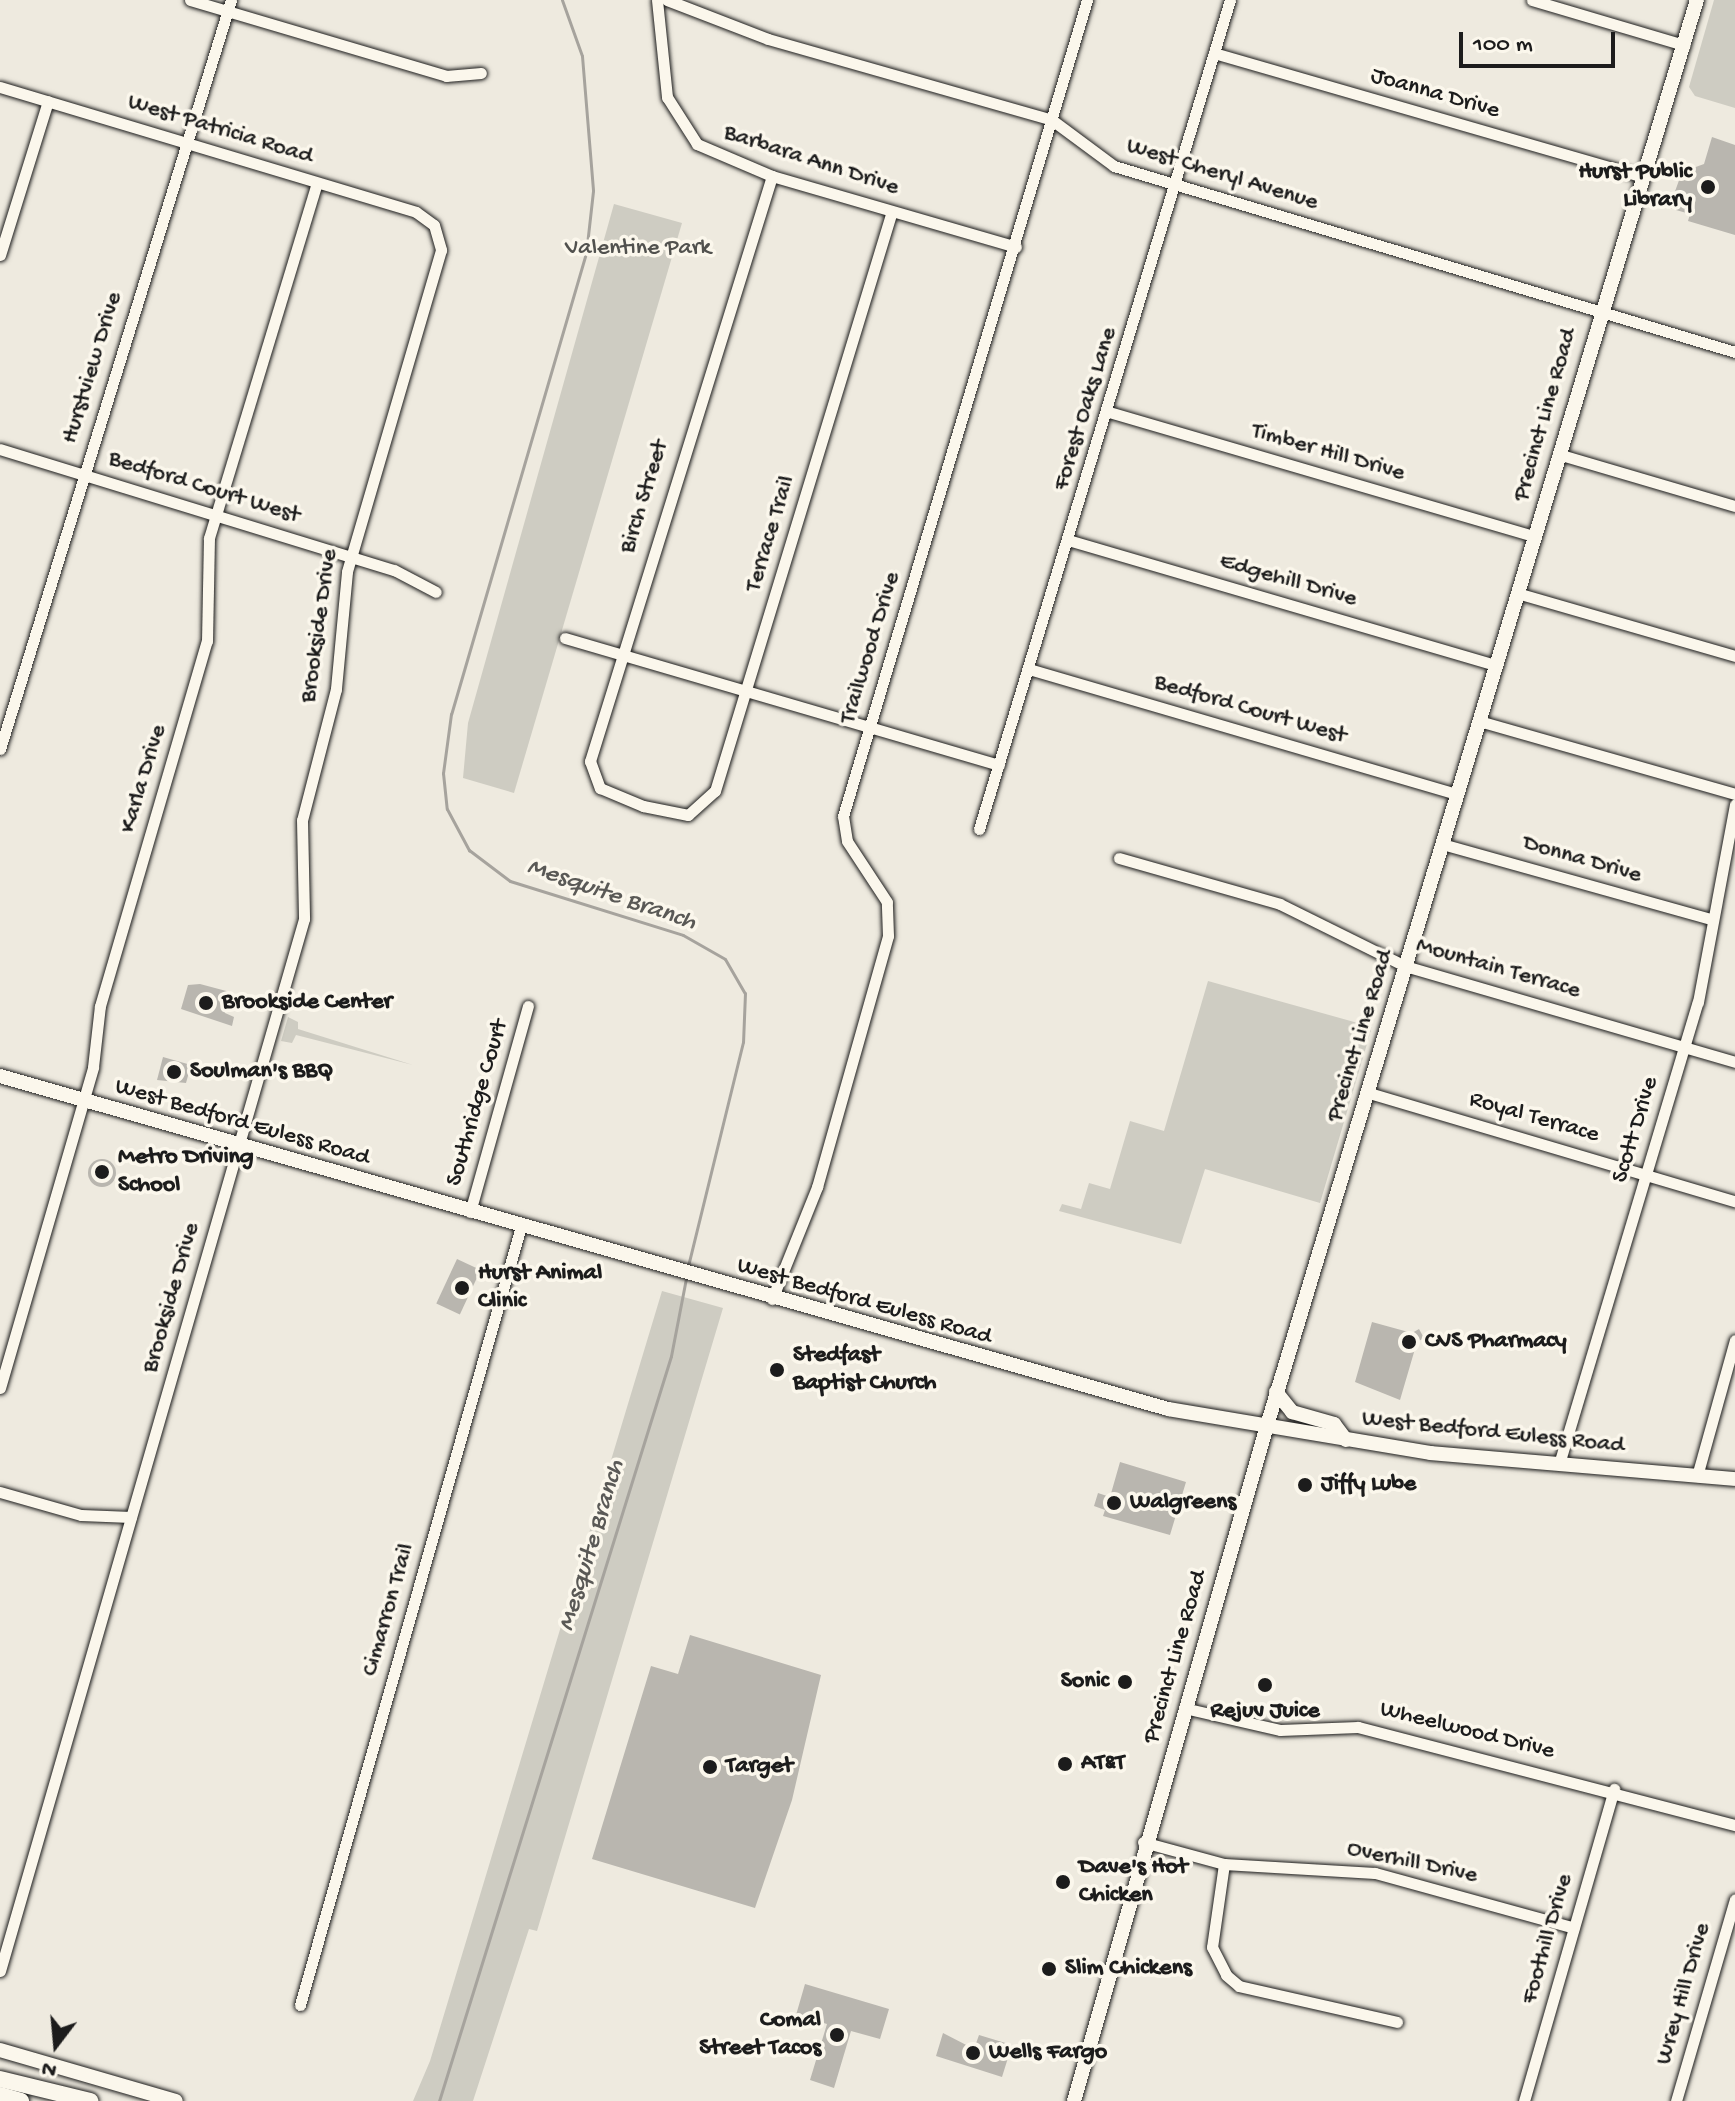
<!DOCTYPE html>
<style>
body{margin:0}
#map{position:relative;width:1735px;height:2101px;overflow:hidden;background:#eeeadf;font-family:"Gochi Hand",sans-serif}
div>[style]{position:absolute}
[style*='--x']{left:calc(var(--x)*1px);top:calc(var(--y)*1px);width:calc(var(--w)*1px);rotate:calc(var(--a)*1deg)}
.green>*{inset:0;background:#ceccc2}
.stream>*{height:3px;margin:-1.5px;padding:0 1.5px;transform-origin:1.5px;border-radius:1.5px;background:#a6a39d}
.building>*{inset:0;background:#b9b6af;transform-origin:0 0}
.round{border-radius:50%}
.roads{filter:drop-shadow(0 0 2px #1c1c1c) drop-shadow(0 0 2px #1c1c1c)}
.minor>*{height:11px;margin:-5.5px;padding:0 5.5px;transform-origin:5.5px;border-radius:5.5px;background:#fbf7ec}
.major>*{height:14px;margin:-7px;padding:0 7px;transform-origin:7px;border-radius:7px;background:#fbf7ec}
.highway>*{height:16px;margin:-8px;padding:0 8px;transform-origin:8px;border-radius:8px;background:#fbf7ec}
.dots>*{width:22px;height:22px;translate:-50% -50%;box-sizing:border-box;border:4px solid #fbf7ec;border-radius:50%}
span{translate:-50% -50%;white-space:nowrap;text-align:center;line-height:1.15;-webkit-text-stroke:7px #fbf7ec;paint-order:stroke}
.street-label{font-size:24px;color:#1c1c1c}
.poi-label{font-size:24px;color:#1c1c1c;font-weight:700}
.right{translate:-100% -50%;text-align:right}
.left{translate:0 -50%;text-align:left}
.park-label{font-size:24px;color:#51514e}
.water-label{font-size:26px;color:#5a5956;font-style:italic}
.north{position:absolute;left:16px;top:2005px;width:80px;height:80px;-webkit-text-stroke:6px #fbf7ec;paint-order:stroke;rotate:196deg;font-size:22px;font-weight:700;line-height:32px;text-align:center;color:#1c1c1c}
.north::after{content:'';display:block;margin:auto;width:28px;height:36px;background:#1c1c1c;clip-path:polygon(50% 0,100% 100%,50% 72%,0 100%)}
.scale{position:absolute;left:1459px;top:32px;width:156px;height:36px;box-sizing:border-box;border:4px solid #1c1c1c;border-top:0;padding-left:10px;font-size:24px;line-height:28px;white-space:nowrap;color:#1c1c1c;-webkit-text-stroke:6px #fbf7ec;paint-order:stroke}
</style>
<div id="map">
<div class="green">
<i style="clip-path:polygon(1714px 0,1735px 0,1735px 108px,1695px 96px,1689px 87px)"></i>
<i style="clip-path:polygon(614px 204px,682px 223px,514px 793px,463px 778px,468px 723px)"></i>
<i style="clip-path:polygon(1208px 981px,1372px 1027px,1320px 1203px,1205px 1169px,1181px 1244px,1059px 1211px,1062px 1204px,1081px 1209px,1089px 1183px,1110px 1189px,1130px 1121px,1164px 1131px)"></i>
<i style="clip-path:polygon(288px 1017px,298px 1022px,298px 1029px,413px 1065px,296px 1035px,292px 1043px,281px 1041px)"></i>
<i style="clip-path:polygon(662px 1291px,723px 1308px,537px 1931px,529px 1929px,473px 2101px,413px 2101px,430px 2061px)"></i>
</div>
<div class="stream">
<i style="--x:562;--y:0;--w:59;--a:70.3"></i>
<i style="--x:582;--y:56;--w:135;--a:85.3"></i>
<i style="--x:593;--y:191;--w:62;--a:96.4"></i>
<i style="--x:586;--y:253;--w:480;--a:106.3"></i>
<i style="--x:451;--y:714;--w:60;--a:97.7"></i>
<i style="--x:443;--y:773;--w:36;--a:84"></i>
<i style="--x:447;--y:809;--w:47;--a:61.8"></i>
<i style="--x:469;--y:850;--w:51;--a:37.1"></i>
<i style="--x:510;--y:881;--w:181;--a:17.3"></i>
<i style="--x:683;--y:935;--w:48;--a:29.7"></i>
<i style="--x:725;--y:959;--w:39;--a:60"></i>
<i style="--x:745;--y:993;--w:49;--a:92.3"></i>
<i style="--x:743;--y:1042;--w:231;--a:103.8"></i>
<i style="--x:439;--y:2101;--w:780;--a:-72.7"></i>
<i style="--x:671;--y:1356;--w:79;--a:-79.1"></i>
</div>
<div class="building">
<i style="clip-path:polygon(1712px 137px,1735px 145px,1735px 235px,1688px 221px,1690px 214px,1669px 208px,1682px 172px,1704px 164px)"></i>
<i style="clip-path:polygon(200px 984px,230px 992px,225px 1013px,234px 1017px,232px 1026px,181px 1009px,188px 985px)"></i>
<i style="clip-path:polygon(163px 1057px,191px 1065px,186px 1083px,157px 1080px)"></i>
<i class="round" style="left:88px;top:1159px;width:28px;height:28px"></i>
<i style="left:457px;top:1259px;width:26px;height:49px;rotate:25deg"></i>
<i style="clip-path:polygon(1372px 1322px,1412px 1333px,1419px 1329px,1424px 1338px,1417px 1342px,1400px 1400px,1355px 1382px)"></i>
<i style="clip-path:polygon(1120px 1462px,1186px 1482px,1170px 1535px,1103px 1516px,1105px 1510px,1094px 1506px,1098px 1493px,1110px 1497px)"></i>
<i style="clip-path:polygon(690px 1635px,821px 1675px,792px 1800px,755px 1908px,592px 1859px,651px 1666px,678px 1674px)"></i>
<i style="clip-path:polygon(805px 1984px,889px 2009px,880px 2039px,851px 2031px,834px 2088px,810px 2080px,827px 2024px,796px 2015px)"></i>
<i style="clip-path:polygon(943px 2033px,974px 2049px,979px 2035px,1012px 2045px,1002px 2077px,936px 2056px)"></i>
</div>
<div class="roads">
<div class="minor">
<i style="--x:190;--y:0;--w:267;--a:16.5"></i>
<i style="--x:446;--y:76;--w:35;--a:-5"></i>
<i style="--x:657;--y:0;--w:98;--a:84.1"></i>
<i style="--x:667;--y:97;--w:56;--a:57.4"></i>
<i style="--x:697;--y:144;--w:82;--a:23.1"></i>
<i style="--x:772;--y:176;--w:254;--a:16.2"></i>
<i style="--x:667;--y:0;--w:108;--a:21.1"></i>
<i style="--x:768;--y:39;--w:295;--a:15.9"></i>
<i style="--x:1052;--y:120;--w:77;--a:36.6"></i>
<i style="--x:1114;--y:166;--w:648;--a:16.67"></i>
<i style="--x:1532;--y:0;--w:159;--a:16.5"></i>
<i style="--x:1214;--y:53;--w:448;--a:16.1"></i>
<i style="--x:0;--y:87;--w:434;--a:16.7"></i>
<i style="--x:416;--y:212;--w:22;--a:36"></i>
<i style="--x:434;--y:225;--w:26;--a:74"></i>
<i style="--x:441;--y:250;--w:335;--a:106.3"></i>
<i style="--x:347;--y:572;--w:118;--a:95.4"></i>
<i style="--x:336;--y:689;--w:135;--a:104.5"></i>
<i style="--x:302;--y:820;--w:99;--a:88.8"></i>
<i style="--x:304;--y:919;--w:1095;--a:106.12"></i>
<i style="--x:772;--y:176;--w:613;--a:107.28"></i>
<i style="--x:590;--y:761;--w:29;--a:70"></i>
<i style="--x:600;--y:788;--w:47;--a:22.7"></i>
<i style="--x:643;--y:806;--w:46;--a:11.3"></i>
<i style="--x:688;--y:815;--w:36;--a:-42"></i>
<i style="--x:715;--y:791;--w:606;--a:-73.03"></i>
<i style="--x:0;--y:255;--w:161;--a:-72.7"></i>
<i style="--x:1109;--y:412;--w:443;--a:16.3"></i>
<i style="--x:0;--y:449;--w:412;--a:17.1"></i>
<i style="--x:394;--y:570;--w:47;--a:27.6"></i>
<i style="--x:1558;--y:454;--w:184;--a:16.4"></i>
<i style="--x:1068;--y:540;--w:446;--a:16.3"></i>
<i style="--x:1517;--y:593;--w:227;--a:16.1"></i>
<i style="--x:565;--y:638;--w:452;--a:16.3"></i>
<i style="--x:1029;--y:669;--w:446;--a:16.3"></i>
<i style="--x:1479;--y:721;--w:266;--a:15.9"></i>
<i style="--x:0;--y:749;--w:784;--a:-72.86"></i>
<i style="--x:979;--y:829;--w:866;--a:-73.16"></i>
<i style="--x:1442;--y:844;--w:278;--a:15.6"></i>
<i style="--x:1119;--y:858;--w:167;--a:15.9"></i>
<i style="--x:1280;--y:904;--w:140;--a:26.4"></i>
<i style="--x:1405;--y:966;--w:344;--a:16.2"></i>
<i style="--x:1366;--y:1092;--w:385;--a:16.5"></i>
<i style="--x:470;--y:1212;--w:214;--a:-74.3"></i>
<i style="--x:772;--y:1299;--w:121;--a:-68.1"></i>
<i style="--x:817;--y:1187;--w:261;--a:-74.2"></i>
<i style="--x:888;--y:936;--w:34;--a:-92"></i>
<i style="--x:887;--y:902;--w:73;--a:-123.3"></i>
<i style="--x:847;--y:841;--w:25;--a:-99"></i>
<i style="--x:843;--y:816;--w:852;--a:-73.35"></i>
<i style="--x:0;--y:1388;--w:334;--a:-73.8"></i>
<i style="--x:93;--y:1067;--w:61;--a:-83.5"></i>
<i style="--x:100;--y:1006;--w:380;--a:-73.7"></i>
<i style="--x:207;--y:641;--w:103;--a:-88.9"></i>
<i style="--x:209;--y:538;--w:371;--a:-73.1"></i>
<i style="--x:1559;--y:1464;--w:482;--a:-73.3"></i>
<i style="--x:1698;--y:1002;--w:201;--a:-79.4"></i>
<i style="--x:1697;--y:1476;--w:141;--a:-74.4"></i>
<i style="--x:0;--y:1492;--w:84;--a:15.9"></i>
<i style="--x:81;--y:1515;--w:50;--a:2.3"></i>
<i style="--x:1184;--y:1708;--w:98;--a:12.9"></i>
<i style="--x:1280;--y:1730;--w:78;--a:-2.2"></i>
<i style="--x:1358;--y:1727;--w:390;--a:14.6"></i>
<i style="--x:1143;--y:1842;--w:84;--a:15.2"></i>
<i style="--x:1224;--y:1864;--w:151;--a:3.4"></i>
<i style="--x:1375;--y:1873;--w:206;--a:15.4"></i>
<i style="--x:1224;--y:1864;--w:84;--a:98.2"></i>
<i style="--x:1212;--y:1947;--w:31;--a:63"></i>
<i style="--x:1226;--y:1975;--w:17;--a:40"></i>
<i style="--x:1239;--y:1986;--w:162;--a:12.8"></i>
<i style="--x:300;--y:2005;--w:810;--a:-74.16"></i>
<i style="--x:1524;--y:2101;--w:325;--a:-73.9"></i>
<i style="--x:1676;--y:2101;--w:210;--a:-73.7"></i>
</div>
<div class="major">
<i style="--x:0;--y:1076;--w:1215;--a:15.91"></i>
<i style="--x:1168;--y:1409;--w:267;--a:9.5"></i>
<i style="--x:1431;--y:1453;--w:305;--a:4.9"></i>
<i style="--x:1276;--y:1392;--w:26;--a:51"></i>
<i style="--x:1292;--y:1412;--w:44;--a:15.9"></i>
<i style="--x:1334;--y:1424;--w:20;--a:53"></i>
<i style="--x:0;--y:2050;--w:183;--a:16.2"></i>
<i style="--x:1074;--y:2101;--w:699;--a:-74.05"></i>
<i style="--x:1266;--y:1429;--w:1493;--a:-73.22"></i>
</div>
<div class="highway">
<i style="--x:0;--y:2079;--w:93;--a:13.7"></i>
<i style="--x:0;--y:2095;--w:22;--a:16"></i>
</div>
</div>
<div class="dots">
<i style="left:1708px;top:187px;background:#1c1c1c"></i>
<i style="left:206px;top:1003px;background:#1c1c1c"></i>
<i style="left:174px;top:1072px;background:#1c1c1c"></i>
<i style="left:102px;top:1172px;background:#1c1c1c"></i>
<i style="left:462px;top:1288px;background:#1c1c1c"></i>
<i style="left:1409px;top:1342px;background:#1c1c1c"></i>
<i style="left:777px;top:1370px;background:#1c1c1c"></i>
<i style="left:1305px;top:1485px;background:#1c1c1c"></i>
<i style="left:1114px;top:1503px;background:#1c1c1c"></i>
<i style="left:1125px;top:1682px;background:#1c1c1c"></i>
<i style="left:1265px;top:1685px;background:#1c1c1c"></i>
<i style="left:1065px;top:1764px;background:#1c1c1c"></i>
<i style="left:710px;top:1767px;background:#1c1c1c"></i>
<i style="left:1063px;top:1882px;background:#1c1c1c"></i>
<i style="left:1049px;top:1969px;background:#1c1c1c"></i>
<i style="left:837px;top:2035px;background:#1c1c1c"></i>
<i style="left:973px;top:2053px;background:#1c1c1c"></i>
</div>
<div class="street-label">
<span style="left:1435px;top:94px;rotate:16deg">Joanna Drive</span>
<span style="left:220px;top:130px;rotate:17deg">West Patricia Road</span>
<span style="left:811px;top:161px;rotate:18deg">Barbara Ann Drive</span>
<span style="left:1222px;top:175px;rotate:17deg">West Cheryl Avenue</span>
<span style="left:93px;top:368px;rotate:-73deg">Hurstview Drive</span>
<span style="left:1086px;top:409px;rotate:-73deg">Forest Oaks Lane</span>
<span style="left:1546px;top:415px;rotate:-74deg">Precinct Line Road</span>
<span style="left:1328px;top:453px;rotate:16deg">Timber Hill Drive</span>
<span style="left:204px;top:488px;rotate:17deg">Bedford Court West</span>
<span style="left:645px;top:497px;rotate:-73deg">Birch Street</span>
<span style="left:771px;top:534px;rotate:-73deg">Terrace Trail</span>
<span style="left:1288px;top:581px;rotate:16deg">Edgehill Drive</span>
<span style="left:320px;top:626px;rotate:-82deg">Brookside Drive</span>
<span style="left:871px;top:648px;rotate:-73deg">Trailwood Drive</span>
<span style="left:1250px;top:710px;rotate:16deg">Bedford Court West</span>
<span style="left:144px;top:779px;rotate:-73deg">Karla Drive</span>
<span style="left:1582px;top:860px;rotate:16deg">Donna Drive</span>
<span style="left:1498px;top:969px;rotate:16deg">Mountain Terrace</span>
<span style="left:1361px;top:1036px;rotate:-73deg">Precinct Line Road</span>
<span style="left:478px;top:1103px;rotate:-74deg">Southridge Court</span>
<span style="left:1534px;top:1118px;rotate:16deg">Royal Terrace</span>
<span style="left:242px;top:1123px;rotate:16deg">West Bedford Euless Road</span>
<span style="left:1636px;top:1130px;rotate:-73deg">Scott Drive</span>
<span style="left:172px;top:1298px;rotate:-74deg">Brookside Drive</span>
<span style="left:864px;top:1302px;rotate:16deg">West Bedford Euless Road</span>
<span style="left:1493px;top:1433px;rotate:6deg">West Bedford Euless Road</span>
<span style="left:389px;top:1610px;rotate:-74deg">Cimarron Trail</span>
<span style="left:1176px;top:1657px;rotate:-74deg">Precinct Line Road</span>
<span style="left:1467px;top:1731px;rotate:14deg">Wheelwood Drive</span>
<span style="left:1412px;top:1863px;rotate:12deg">Overhill Drive</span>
<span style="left:1548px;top:1939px;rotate:-74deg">Foothill Drive</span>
<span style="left:1684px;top:1994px;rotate:-74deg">Wrey Hill Drive</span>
</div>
<div class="poi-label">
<span class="right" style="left:1692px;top:187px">Hurst Public<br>Library</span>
<span class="left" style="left:222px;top:1003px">Brookside Center</span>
<span class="left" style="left:190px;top:1072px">Soulman's BBQ</span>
<span class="left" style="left:118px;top:1172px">Metro Driving<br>School</span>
<span class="left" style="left:478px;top:1288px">Hurst Animal<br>Clinic</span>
<span class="left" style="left:1425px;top:1342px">CVS Pharmacy</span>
<span class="left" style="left:793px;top:1370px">Stedfast<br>Baptist Church</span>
<span class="left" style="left:1321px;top:1485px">Jiffy Lube</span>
<span class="left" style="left:1130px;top:1503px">Walgreens</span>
<span class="right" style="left:1109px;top:1682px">Sonic</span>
<span style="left:1265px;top:1712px">Rejuv Juice</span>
<span class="left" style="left:1081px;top:1764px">AT&amp;T</span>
<span class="left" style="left:726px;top:1767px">Target</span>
<span class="left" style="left:1079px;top:1882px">Dave's Hot<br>Chicken</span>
<span class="left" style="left:1065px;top:1969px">Slim Chickens</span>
<span class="right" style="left:821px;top:2035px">Comal<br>Street Tacos</span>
<span class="left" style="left:989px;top:2053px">Wells Fargo</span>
</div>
<div class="park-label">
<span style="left:638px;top:249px">Valentine Park</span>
</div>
<div class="water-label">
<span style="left:611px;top:896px;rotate:19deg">Mesquite Branch</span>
<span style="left:593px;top:1546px;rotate:-73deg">Mesquite Branch</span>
</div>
<div class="north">N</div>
<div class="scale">100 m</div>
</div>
